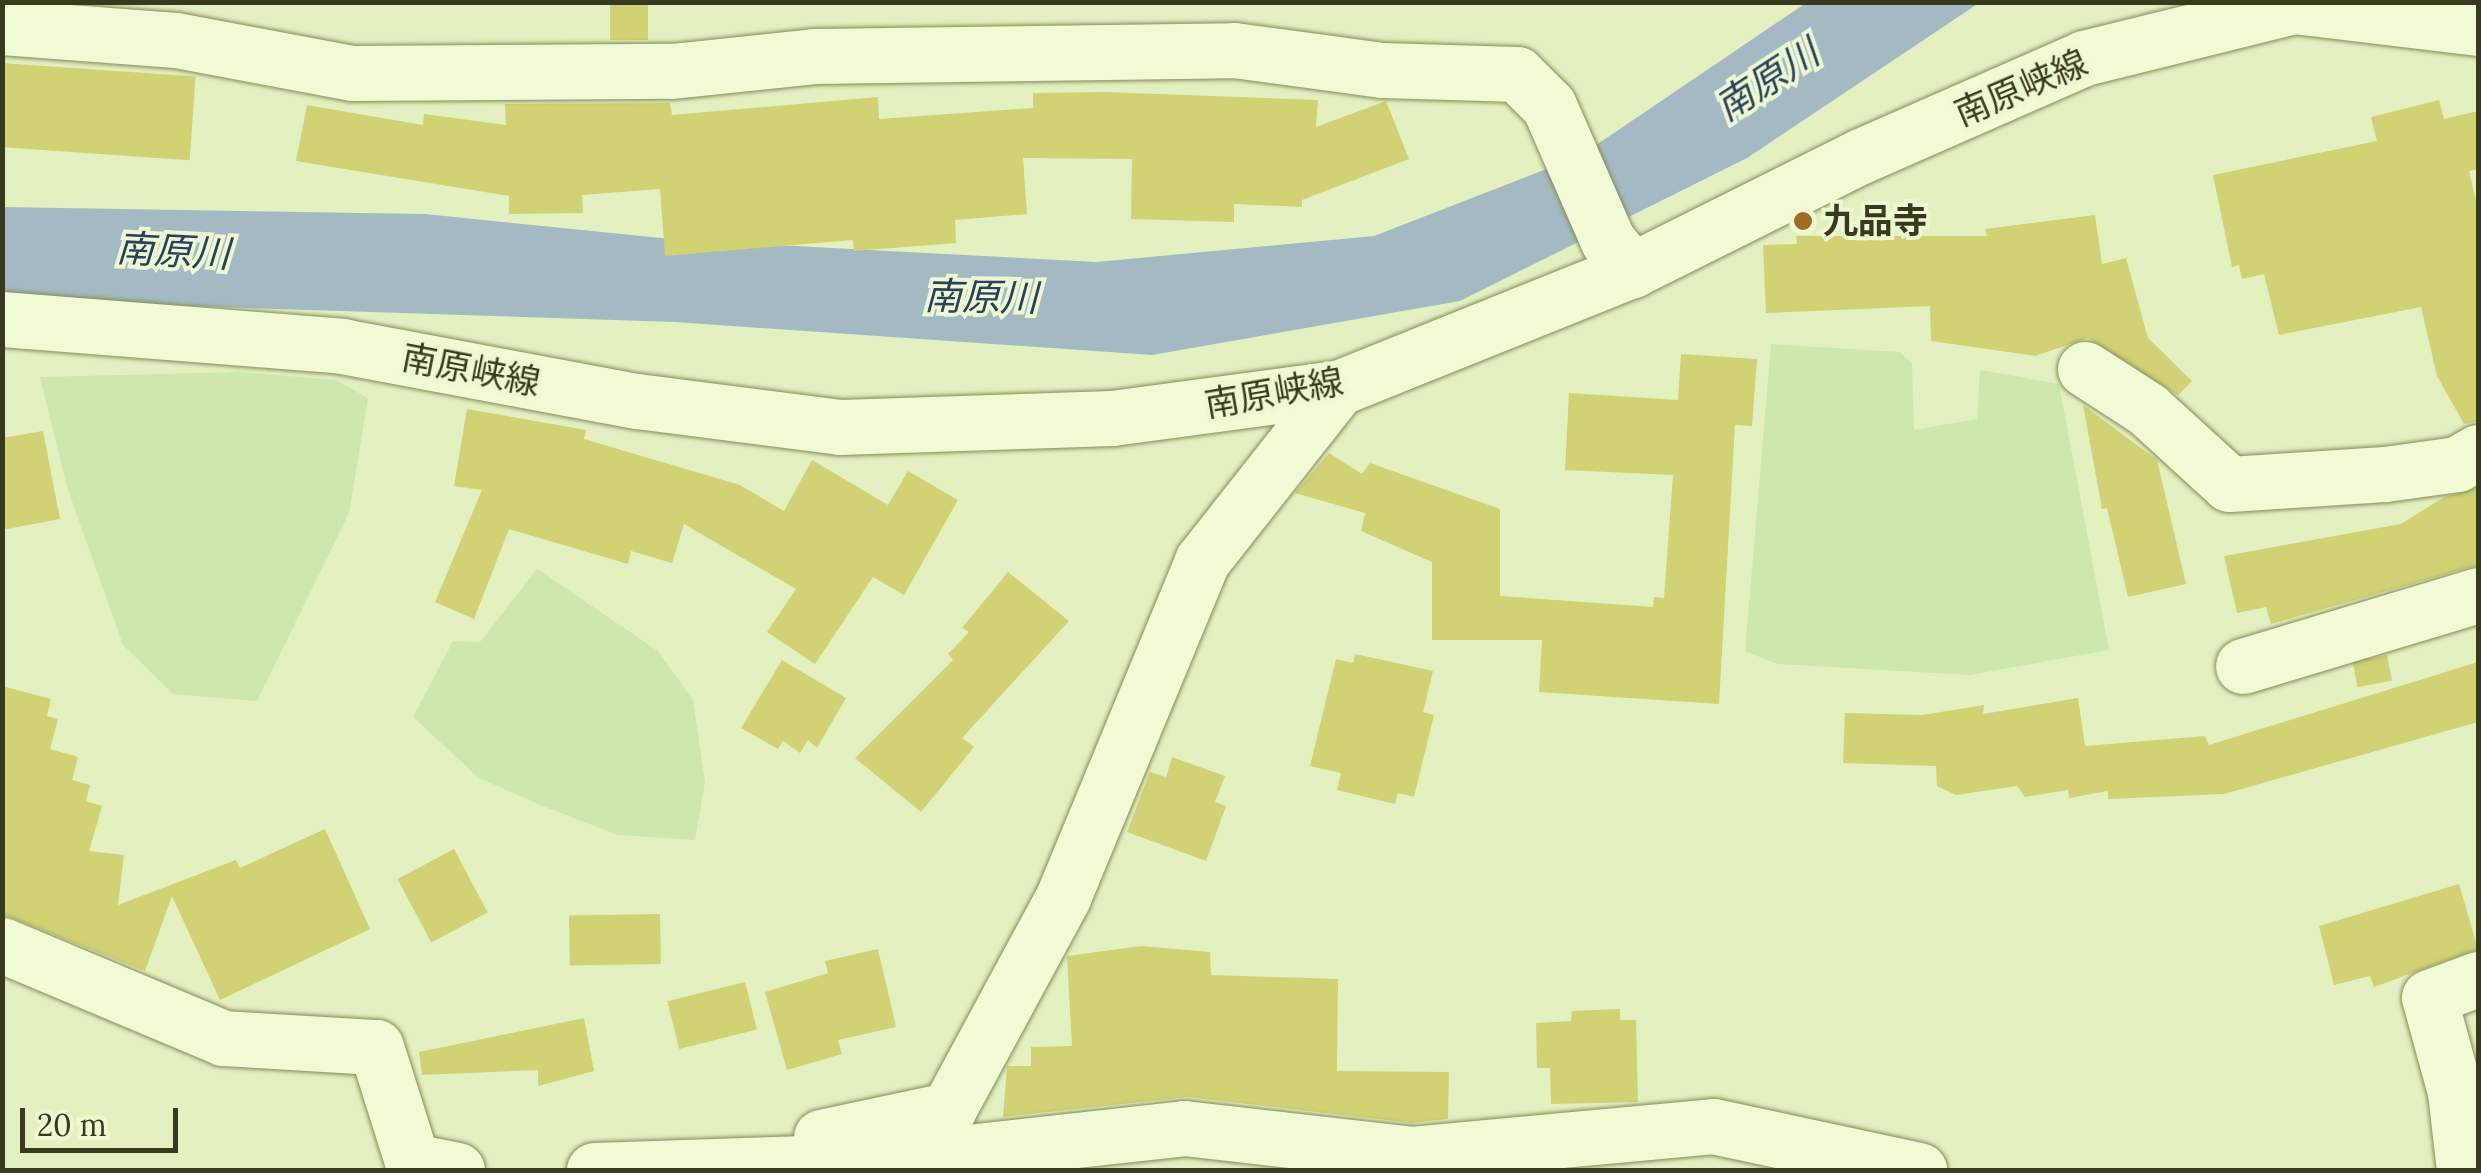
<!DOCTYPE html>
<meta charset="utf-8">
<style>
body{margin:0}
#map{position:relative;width:2481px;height:1173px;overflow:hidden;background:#e3f1c1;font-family:Lora,"Noto Sans JP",serif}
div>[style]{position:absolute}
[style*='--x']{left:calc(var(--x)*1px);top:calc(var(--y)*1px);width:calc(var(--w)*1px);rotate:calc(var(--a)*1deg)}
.farmland>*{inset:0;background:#cee7ae}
.water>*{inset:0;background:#a4bac3}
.building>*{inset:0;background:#d0d274;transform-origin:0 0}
.roads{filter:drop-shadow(0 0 2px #858c57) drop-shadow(0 0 2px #858c57)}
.street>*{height:55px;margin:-27.5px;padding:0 27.5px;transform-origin:27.5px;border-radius:27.5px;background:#f0fbd5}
.secondary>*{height:55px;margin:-27.5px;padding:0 27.5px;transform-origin:27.5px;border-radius:27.5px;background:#f0fbd5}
.dots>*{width:28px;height:28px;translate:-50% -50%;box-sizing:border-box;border:5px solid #ecf8d1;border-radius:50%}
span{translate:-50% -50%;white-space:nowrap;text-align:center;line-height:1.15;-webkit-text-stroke:8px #ecf8d1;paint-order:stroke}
.street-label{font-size:35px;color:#383a1d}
.poi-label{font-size:35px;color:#383a1d;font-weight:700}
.left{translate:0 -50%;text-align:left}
.water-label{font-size:38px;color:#2b415b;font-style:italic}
.frame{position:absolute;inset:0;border:5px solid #383a1d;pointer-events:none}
.scale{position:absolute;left:20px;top:1108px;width:158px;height:45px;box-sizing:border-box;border:5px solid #383a1d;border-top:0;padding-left:12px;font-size:30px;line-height:35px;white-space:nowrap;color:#383a1d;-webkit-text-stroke:8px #ecf8d1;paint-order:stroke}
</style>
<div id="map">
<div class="farmland">
<i style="clip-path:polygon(1771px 344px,1900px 352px,1912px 363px,1914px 430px,1977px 419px,1980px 370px,2059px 384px,2109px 650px,1970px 675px,1777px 664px,1745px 651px)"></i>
<i style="clip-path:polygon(238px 372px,336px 380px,368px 398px,349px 513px,257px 701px,173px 694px,123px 645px,67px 487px,40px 377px)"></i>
<i style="clip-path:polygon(537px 569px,658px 651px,693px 700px,705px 782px,695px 840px,618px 835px,540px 805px,479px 778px,413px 717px,453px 641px,480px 642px)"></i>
</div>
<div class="water">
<i style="clip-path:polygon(1806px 3px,1979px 3px,1747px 158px,1460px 301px,1152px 355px,675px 322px,3px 300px,3px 207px,425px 214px,681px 240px,1096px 262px,1374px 236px,1580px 156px)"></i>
</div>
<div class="building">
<i style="left:610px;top:2px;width:38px;height:38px"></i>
<i style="left:2px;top:63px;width:194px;height:84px;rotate:4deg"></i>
<i style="clip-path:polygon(1106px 92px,1318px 100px,1316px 127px,1386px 101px,1409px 159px,1302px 200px,1302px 207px,1234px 204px,1234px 222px,1131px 219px,1132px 159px,1023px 158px,1027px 214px,955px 220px,956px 243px,854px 251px,853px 240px,665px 256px,660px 189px,582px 195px,583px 213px,509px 214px,509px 196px,296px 161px,307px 105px,423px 125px,424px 114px,506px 125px,505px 104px,670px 103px,672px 115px,878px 97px,879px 119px,1033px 108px,1033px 93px)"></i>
<i style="clip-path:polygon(2439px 100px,2444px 119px,2478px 111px,2478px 169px,2469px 171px,2478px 209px,2478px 421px,2464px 424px,2437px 376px,2421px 307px,2279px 335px,2264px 274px,2242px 279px,2239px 265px,2232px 267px,2213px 175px,2377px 141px,2371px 117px)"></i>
<i style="clip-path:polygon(2095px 215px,2102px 264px,2126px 258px,2148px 338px,2192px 381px,2178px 395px,2088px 338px,2035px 356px,1931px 341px,1930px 306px,1766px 313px,1763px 245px,1797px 244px,1796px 236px,1987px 236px,1985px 229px)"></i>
<i style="clip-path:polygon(1681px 354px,1757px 359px,1752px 426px,1735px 425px,1719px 704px,1539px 692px,1542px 640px,1432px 640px,1432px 562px,1361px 531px,1365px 513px,1295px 493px,1329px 453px,1362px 474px,1370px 463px,1500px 509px,1500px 596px,1653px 607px,1654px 597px,1664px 598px,1673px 475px,1565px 470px,1569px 393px,1678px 400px)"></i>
<i style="clip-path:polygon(2083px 405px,2157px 460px,2186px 584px,2128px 597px,2107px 508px,2102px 509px)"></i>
<i style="clip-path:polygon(467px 409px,586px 430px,584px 439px,740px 485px,784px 511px,812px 460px,888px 505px,908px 471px,958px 500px,904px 595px,873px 577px,815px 664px,767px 632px,796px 589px,684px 524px,672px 563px,631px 551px,628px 564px,509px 529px,474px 619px,435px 602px,482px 490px,454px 486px)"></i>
<i style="clip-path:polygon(43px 431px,60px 519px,2px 530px,2px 438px)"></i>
<i style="clip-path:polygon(2478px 488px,2478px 565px,2271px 624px,2266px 607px,2237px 613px,2224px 556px,2401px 524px,2444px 497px)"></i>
<i style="clip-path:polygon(1008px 572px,1069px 621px,962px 738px,974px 747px,921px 812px,855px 758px,953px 660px,948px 654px,969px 632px,962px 628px)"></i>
<i style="clip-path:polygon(1355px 654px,1433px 671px,1423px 712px,1434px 715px,1414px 797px,1398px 793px,1395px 804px,1337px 790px,1341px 773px,1310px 766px,1336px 659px,1353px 663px)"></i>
<i style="left:2387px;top:655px;width:26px;height:35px;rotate:79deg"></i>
<i style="clip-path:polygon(782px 660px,846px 698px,817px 748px,808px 740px,800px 753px,783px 741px,778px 749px,741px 728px)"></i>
<i style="clip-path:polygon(2478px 662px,2478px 722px,2224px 794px,2108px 799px,2108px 791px,2069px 798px,2068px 790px,2025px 797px,2017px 786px,1956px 795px,1937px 786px,1936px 766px,1843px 763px,1845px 713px,1922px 715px,1984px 705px,1983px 714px,2078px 698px,2085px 746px,2205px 736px,2209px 745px)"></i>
<i style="clip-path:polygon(2px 686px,51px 699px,47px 716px,58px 719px,50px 749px,78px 757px,72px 780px,90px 785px,86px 801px,102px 806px,89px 851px,124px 855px,118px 905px,236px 860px,240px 868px,325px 829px,370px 929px,220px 1000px,172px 896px,145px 971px,2px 914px)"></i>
<i style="clip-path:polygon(1172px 757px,1225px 776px,1215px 802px,1226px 806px,1206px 861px,1127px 832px,1150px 772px,1166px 777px)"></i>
<i style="left:454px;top:849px;width:72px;height:64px;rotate:62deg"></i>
<i style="clip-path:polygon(2459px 884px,2478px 949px,2374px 987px,2370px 976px,2334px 985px,2319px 926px)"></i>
<i style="left:660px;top:914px;width:50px;height:91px;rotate:89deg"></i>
<i style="clip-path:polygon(1141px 946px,1210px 952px,1211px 975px,1338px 979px,1337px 1071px,1449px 1072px,1448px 1119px,1412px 1123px,1187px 1097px,1003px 1117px,1007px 1066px,1031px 1066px,1031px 1047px,1072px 1046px,1067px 956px)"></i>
<i style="clip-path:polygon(878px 949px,896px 1027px,838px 1040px,842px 1054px,787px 1070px,765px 992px,828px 973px,825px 961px)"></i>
<i style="left:745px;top:982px;width:49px;height:80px;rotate:76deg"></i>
<i style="clip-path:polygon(1620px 1009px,1620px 1020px,1636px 1020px,1638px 1102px,1551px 1104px,1550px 1068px,1537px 1068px,1536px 1023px,1571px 1021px,1572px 1011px)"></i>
<i style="clip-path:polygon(584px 1018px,594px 1071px,538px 1086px,538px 1070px,422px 1075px,419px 1052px)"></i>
</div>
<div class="roads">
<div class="street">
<i style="--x:2;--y:27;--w:174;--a:4.3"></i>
<i style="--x:176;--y:40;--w:179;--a:10.6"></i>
<i style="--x:352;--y:73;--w:320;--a:-0.4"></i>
<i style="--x:672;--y:71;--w:143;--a:-6"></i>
<i style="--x:814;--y:56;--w:420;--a:-0.8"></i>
<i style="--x:1234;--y:50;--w:149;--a:7.7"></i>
<i style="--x:1382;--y:70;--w:135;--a:1.7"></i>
<i style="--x:1517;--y:74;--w:45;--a:45"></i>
<i style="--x:1549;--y:106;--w:147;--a:66.4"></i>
<i style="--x:1608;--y:241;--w:38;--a:50"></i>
<i style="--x:2085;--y:369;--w:74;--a:32.8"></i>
<i style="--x:2147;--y:409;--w:111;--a:42.4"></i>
<i style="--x:2229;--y:484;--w:156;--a:-3.7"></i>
<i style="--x:2385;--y:474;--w:73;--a:-7.9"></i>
<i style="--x:2457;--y:464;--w:24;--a:-30"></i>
<i style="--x:2243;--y:666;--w:245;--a:-16.8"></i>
<i style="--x:2;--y:945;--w:240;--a:22.8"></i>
<i style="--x:223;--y:1038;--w:153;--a:3.4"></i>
<i style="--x:376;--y:1047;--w:120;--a:72.5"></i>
<i style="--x:412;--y:1161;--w:46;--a:11.3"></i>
<i style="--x:821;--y:1137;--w:130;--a:-12"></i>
<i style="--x:948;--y:1110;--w:242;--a:-61.6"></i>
<i style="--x:1063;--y:897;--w:364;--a:-67.5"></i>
<i style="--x:1202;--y:561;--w:220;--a:-51.8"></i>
<i style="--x:594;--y:1170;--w:301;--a:-1.9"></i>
<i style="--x:895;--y:1160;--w:291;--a:-6.3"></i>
<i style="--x:1184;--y:1128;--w:229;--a:6.5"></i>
<i style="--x:1412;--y:1154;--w:302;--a:-5.3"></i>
<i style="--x:1713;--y:1126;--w:211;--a:12.1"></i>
<i style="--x:2464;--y:1170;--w:79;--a:-96.6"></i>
<i style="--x:2455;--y:1092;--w:98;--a:-105.3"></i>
<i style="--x:2429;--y:997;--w:52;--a:-20.2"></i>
</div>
<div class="secondary">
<i style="--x:2;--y:319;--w:341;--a:4.5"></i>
<i style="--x:342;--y:346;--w:300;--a:10.6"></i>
<i style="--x:637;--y:401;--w:205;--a:7.3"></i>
<i style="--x:840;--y:427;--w:272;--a:-1.9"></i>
<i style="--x:1112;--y:418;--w:228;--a:-7.6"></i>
<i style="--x:1338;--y:388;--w:317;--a:-21.9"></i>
<i style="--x:1632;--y:270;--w:256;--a:-26.5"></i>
<i style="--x:1861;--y:156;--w:244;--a:-23.7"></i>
<i style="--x:2084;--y:58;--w:216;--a:-13.9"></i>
<i style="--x:2294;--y:6;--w:185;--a:6.8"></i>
</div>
</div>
<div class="dots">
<i style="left:1803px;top:221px;background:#9f6c23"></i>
</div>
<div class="street-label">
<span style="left:2021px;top:88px;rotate:-23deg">南原峡線</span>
<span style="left:471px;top:370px;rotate:11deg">南原峡線</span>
<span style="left:1274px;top:393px;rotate:-10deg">南原峡線</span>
</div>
<div class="poi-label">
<span class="left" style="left:1823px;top:221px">九品寺</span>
</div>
<div class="water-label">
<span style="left:1767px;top:80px;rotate:-33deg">南原川</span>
<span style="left:173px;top:251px;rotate:3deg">南原川</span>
<span style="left:981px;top:297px;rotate:1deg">南原川</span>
</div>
<div class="frame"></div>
<div class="scale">20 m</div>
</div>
